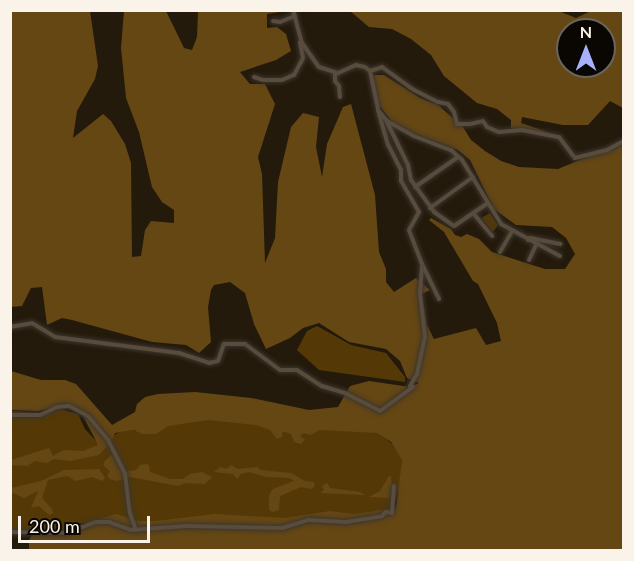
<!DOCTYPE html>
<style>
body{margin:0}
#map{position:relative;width:634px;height:561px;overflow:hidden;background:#241a0b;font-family:Lato,sans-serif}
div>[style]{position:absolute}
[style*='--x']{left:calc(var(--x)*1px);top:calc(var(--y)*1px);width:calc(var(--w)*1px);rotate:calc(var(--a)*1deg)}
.green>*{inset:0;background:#543907}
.forest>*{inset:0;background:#654714}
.roads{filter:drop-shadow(0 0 2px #3c352f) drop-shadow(0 0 2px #3c352f)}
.street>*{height:4px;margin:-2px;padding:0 2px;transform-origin:2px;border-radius:2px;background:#584c3c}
span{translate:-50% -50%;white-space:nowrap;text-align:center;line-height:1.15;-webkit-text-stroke:4.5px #0a0602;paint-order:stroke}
.frame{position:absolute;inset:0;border:12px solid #faf3e9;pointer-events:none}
.north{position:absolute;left:556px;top:18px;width:60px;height:60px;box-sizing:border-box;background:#0a0602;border:2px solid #6a655e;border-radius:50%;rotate:0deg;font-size:16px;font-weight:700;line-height:24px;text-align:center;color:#faf3e9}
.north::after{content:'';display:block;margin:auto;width:21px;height:27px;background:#a6b1fc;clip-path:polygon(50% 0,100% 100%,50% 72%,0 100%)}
.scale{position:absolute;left:18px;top:516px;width:132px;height:27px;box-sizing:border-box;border:3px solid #faf3e9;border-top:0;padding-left:8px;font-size:18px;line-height:21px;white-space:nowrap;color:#faf3e9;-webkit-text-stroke:4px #0a0602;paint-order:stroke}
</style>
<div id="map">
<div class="green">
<i style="clip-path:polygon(490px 213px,498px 225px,493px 232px,481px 218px)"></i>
<i style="clip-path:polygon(317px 326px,351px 345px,386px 353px,405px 377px,405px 382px,319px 370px,297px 350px,307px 331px)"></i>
<i style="clip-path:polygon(59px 409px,78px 414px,85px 429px,98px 443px,120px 432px,133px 430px,146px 433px,166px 425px,206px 419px,374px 429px,392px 444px,402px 459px,400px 484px,393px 510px,292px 524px,80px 523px,68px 532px,11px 533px,11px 411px,46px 414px)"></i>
</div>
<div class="forest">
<i style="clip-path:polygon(evenodd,556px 10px,576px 18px,591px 11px,623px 11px,623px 108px,610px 101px,588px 125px,563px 125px,522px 117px,521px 123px,550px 133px,511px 128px,511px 120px,497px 109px,477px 103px,444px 76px,431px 55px,411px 39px,392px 29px,369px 27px,350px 11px,556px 10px,568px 30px,604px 30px,604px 66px,568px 66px,568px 30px)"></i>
<i style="clip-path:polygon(11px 11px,90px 11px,98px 66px,95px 79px,77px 111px,73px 138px,103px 114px,111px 121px,125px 144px,131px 163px,132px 257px,141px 256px,145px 230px,151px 221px,174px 223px,174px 210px,162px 202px,152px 187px,139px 132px,126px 98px,121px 48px,124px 11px,166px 11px,184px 48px,192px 50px,197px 37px,198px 11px,286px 11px,267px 14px,267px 28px,277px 27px,286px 34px,291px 51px,276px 60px,240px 72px,250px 84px,265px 84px,275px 104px,258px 157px,262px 174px,265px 263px,275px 238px,278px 182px,291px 127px,303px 113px,319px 117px,316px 147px,322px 177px,327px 144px,343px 107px,351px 104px,375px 195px,379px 252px,386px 269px,386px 282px,394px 292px,416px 278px,430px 290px,422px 294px,427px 325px,434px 339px,476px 328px,486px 345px,501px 341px,497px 323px,478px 284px,473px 281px,444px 232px,429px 220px,431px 218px,451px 229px,455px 235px,461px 237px,467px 234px,479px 239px,492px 252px,545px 269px,565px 269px,575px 254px,566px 238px,552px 227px,516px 225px,494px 209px,470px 160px,458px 150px,417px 135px,392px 122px,379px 105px,372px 75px,384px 75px,420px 98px,438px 105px,463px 127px,471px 140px,485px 151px,501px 161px,519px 167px,558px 169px,623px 142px,623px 550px,29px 550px,29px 540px,35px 530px,80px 531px,102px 518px,116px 514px,139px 521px,155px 521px,215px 514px,284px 518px,330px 511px,353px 514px,396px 508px,402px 460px,391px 442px,377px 433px,320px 430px,310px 435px,303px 433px,300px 437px,305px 439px,301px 444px,294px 442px,291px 434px,285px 432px,282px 432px,282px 437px,277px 439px,270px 430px,256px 425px,208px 420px,168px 426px,156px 434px,142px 434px,134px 430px,115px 433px,111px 442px,99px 455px,70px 461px,54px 459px,47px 463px,35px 461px,27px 466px,11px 465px,11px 460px,49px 448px,53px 456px,64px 450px,83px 451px,98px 445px,82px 414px,75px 409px,62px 406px,38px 411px,11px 410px,11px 371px,41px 380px,65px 380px,76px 384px,112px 425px,135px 412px,137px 404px,145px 397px,158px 394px,195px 392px,251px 398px,309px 410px,338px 407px,350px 386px,369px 381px,410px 387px,419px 383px,407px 378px,400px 361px,386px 349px,349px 342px,319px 323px,303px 328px,290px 338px,266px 349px,254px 324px,245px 293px,230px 282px,214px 285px,211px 290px,208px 307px,211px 342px,199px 353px,186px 345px,152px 342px,72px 320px,62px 318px,47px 325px,42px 287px,31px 288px,22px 306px,11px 307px)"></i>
<i style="clip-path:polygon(111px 455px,120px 456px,125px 471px,136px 470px,140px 465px,146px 464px,149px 465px,150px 472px,170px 479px,183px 479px,190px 474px,202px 472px,212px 477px,205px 484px,186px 483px,178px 486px,130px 477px,117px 481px,110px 479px,107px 476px,110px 471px,104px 466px,104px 462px)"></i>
<i style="clip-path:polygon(231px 465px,238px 469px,257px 467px,261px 470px,291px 473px,305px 481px,314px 482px,315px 486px,311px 489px,301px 487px,280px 496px,279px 510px,273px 512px,269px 510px,269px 495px,273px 489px,294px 481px,290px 478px,266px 477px,249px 472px,241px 474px,237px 479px,233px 474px,214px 472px,220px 467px,227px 469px)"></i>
<i style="clip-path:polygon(99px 469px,105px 478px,102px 481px,92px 477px,76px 481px,67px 476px,48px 480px,42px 498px,52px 509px,53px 513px,49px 515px,39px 506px,31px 508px,38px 491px,24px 498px,11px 492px,11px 488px,41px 481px,64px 470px)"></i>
<i style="clip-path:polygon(389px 476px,391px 476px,392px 487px,391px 498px,369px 497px,380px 491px)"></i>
<i style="clip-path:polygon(327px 483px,330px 488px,360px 492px,365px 495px,320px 493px,324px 490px,322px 486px)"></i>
</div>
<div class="roads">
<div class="street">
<i style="--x:293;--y:10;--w:34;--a:75"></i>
<i style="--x:302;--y:43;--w:29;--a:55"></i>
<i style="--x:319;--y:67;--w:20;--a:18"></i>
<i style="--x:338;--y:73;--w:20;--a:-24"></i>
<i style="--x:356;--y:65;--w:9;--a:13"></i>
<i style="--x:365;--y:67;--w:6;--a:39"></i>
<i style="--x:370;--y:71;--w:40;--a:78"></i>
<i style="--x:378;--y:110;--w:14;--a:51"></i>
<i style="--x:387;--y:121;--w:31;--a:29"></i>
<i style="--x:414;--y:136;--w:40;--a:21"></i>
<i style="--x:451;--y:150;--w:15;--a:42"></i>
<i style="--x:462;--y:160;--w:75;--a:58.6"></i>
<i style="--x:501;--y:224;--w:67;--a:28.5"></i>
<i style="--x:273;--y:21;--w:7;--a:8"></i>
<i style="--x:280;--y:22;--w:16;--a:-22"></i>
<i style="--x:370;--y:71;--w:13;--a:-18"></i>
<i style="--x:382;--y:67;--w:39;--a:36"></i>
<i style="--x:414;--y:90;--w:27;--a:27"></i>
<i style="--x:438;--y:102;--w:10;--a:11"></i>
<i style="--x:448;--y:104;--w:10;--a:53"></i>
<i style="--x:454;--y:112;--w:12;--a:76"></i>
<i style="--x:457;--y:124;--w:13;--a:0"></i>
<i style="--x:470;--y:124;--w:13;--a:-13"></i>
<i style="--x:483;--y:121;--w:7;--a:56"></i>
<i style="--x:487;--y:127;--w:13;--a:23"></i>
<i style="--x:499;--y:132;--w:23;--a:-5"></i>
<i style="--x:522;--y:130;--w:38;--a:11"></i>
<i style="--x:559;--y:137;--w:26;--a:53"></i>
<i style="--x:575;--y:158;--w:33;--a:-14"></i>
<i style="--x:607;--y:150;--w:19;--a:-28"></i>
<i style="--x:335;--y:73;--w:8;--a:90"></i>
<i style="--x:335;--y:81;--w:6;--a:51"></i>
<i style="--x:339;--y:86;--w:11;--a:85"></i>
<i style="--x:254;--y:77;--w:9;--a:18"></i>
<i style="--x:263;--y:80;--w:19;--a:0"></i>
<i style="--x:282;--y:80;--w:13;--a:-23"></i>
<i style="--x:294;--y:75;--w:19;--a:-62"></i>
<i style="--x:303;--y:58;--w:16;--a:-101"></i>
<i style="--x:387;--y:122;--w:48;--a:64"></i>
<i style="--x:408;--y:165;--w:15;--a:79"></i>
<i style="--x:411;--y:180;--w:39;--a:54"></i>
<i style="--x:434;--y:212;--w:24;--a:35"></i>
<i style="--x:454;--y:226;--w:41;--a:-34.1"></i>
<i style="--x:415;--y:187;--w:52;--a:-34.9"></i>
<i style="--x:430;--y:208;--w:53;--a:-35.8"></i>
<i style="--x:473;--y:213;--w:30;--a:50"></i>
<i style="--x:528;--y:240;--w:3;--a:-45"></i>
<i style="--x:530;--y:238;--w:31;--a:11"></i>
<i style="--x:500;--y:252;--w:24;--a:-60"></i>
<i style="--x:529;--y:260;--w:17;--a:-65"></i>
<i style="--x:422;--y:264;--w:39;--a:64"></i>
<i style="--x:10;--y:327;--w:22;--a:-10"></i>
<i style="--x:32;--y:323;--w:27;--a:31"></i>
<i style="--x:55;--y:337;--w:125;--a:7.4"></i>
<i style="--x:179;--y:353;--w:32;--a:18"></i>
<i style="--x:209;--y:363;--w:9;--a:-13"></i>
<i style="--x:218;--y:361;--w:18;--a:-71"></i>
<i style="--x:224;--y:344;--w:21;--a:0"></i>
<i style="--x:245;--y:344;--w:44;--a:36.6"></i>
<i style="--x:280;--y:370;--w:17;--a:0"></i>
<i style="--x:297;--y:370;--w:30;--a:33"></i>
<i style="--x:322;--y:386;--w:24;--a:17"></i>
<i style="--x:345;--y:393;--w:39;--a:27"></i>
<i style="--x:380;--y:411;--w:41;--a:-36"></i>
<i style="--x:413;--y:387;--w:3;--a:-162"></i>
<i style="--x:410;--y:386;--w:14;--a:-60"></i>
<i style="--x:417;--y:374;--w:38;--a:-78"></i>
<i style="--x:425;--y:337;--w:43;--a:-96.6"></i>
<i style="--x:420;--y:294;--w:30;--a:-86"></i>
<i style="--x:422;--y:264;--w:36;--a:-111"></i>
<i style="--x:409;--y:230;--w:21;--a:-61"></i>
<i style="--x:419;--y:212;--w:36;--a:-120"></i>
<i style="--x:401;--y:181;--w:11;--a:-90"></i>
<i style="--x:401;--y:170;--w:28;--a:-117"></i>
<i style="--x:388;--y:145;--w:36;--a:-106"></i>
<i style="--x:10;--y:415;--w:30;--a:0"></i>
<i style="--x:40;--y:415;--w:19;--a:-25"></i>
<i style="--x:57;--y:407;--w:12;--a:-5"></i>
<i style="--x:69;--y:406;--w:21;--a:28"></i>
<i style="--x:88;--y:416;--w:31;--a:50"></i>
<i style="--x:108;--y:440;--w:38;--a:63"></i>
<i style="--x:125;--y:474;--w:39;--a:83"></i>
<i style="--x:130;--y:513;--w:18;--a:71"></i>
<i style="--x:10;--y:532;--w:56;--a:1"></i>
<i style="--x:66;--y:533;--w:33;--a:-20"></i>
<i style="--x:97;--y:522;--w:12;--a:0"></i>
<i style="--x:109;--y:522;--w:23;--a:20"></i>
<i style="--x:131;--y:530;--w:56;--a:-4.1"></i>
<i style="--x:187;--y:526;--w:95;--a:1.2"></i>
<i style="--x:282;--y:528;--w:28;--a:-17"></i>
<i style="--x:309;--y:520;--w:37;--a:3"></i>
<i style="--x:346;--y:522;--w:36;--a:-9"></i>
<i style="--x:382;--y:516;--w:6;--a:-45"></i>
<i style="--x:386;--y:512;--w:6;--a:9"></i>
<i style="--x:392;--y:513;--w:27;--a:-86"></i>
</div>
</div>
<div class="frame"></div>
<div class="north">N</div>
<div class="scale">200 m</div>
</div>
